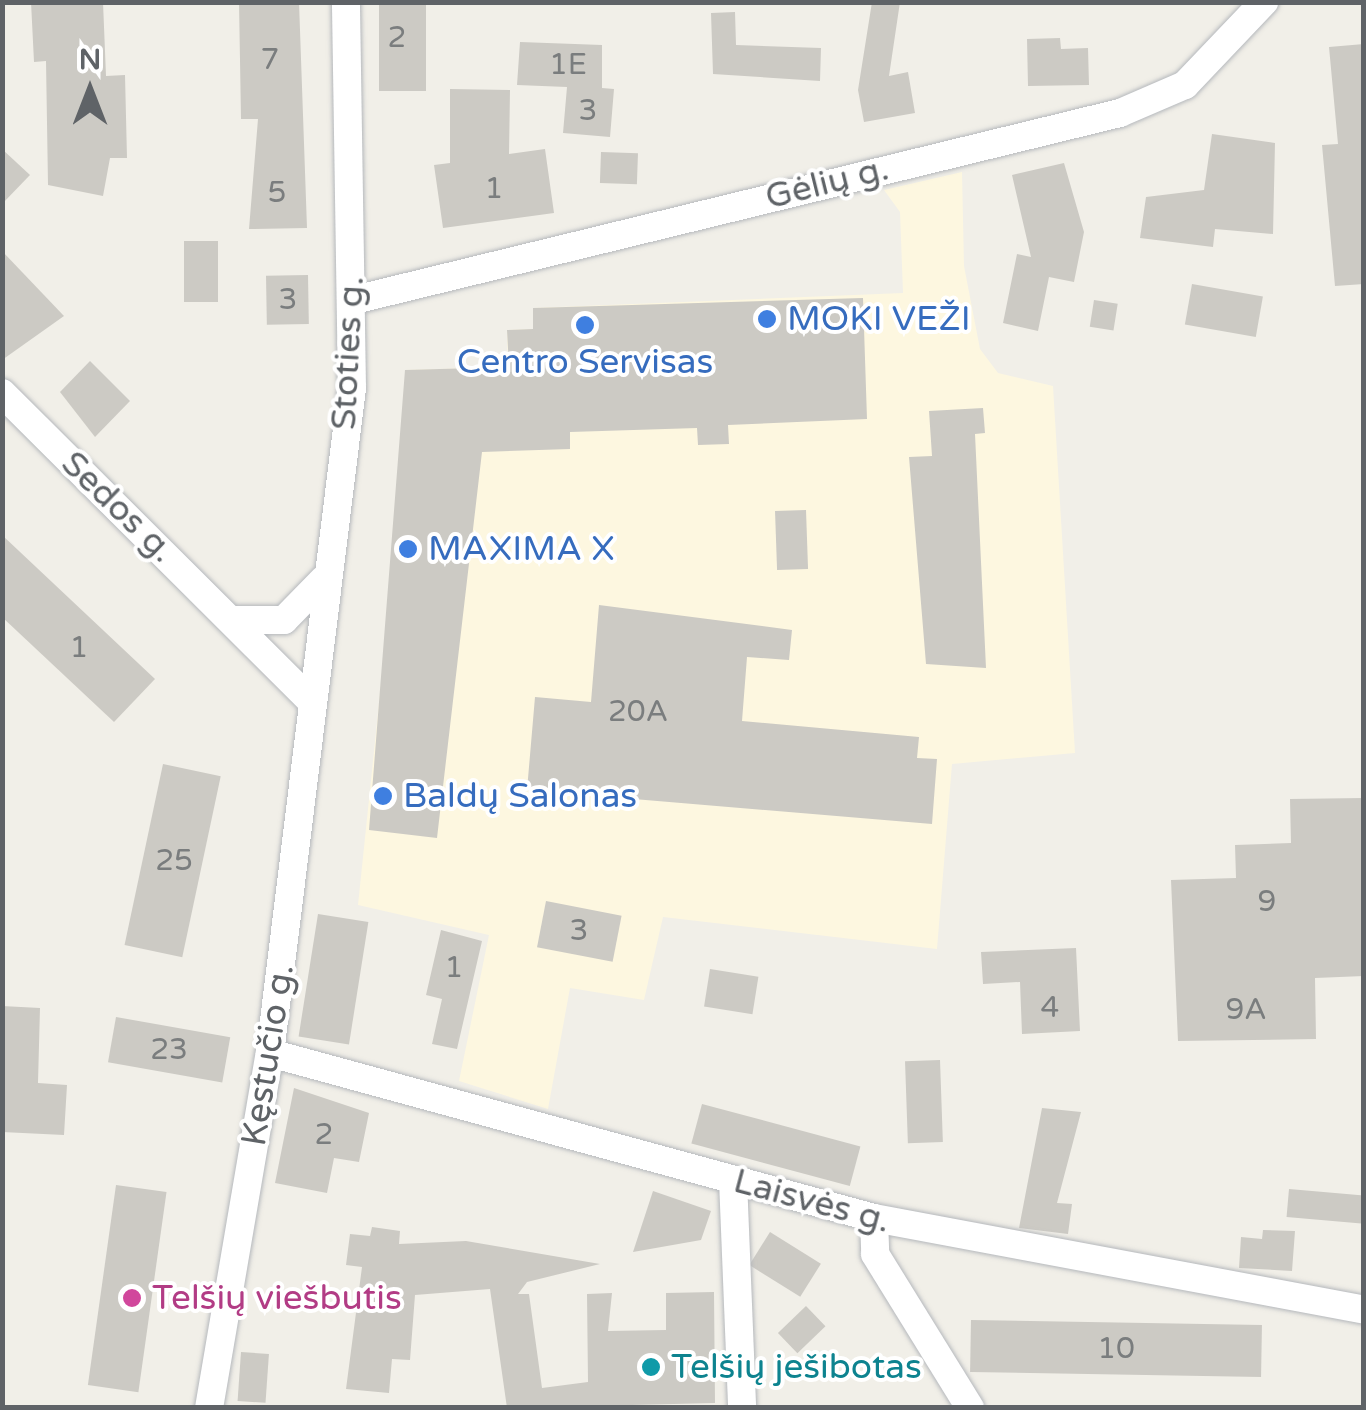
<!DOCTYPE html>
<meta charset="utf-8">
<style>
body{margin:0}
#map{position:relative;width:1366px;height:1410px;overflow:hidden;background:#f1efe8;font-family:"Varela Round",sans-serif}
div>[style]{position:absolute}
[style*='--x']{left:calc(var(--x)*1px);top:calc(var(--y)*1px);width:calc(var(--w)*1px);rotate:calc(var(--a)*1deg)}
.commercial>*{inset:0;background:#fdf7e0}
.building>*{inset:0;background:#cccac4;transform-origin:0 0}
.roads{filter:drop-shadow(0 0 2px #b5b8bc) drop-shadow(0 0 2px #b5b8bc)}
.minor>*{height:28px;margin:-14px;padding:0 14px;transform-origin:14px;border-radius:14px;background:#fff}
.dots>*{width:28px;height:28px;translate:-50% -50%;box-sizing:border-box;border:5px solid #fff;border-radius:50%}
span{translate:-50% -50%;white-space:nowrap;text-align:center;line-height:1.15;-webkit-text-stroke:8px #fff;paint-order:stroke}
.number-label{font-size:30px;color:#7a7d7e}
.number-label span{-webkit-text-stroke-width:0}
.street-label{font-size:35px;color:#5f6367}
.shop-label{font-size:35px;color:#366cbe}
.left{translate:0 -50%;text-align:left}
.hotel-label{font-size:35px;color:#b23c85}
.culture-label{font-size:35px;color:#0d838f}
.frame{position:absolute;inset:0;border:5px solid #5f6367;pointer-events:none}
.north{position:absolute;left:40px;top:40px;width:100px;height:100px;-webkit-text-stroke:8px #fff;paint-order:stroke;rotate:0deg;font-size:28px;font-weight:700;line-height:40px;text-align:center;color:#5f6367}
.north::after{content:'';display:block;margin:auto;width:35px;height:45px;background:#5f6367;clip-path:polygon(50% 0,100% 100%,50% 72%,0 100%)}
</style>
<div id="map">
<div class="commercial">
<i style="clip-path:polygon(962px 172px,964px 266px,980px 349px,998px 373px,1053px 386px,1075px 753px,952px 764px,937px 949px,663px 917px,644px 1000px,570px 988px,548px 1109px,459px 1081px,489px 935px,358px 905px,407px 434px,405px 370px,508px 367px,507px 330px,533px 329px,533px 308px,903px 293px,900px 212px,884px 190px)"></i>
</div>
<div class="building">
<i style="clip-path:polygon(31px 2px,103px 2px,106px 76px,125px 75px,127px 158px,110px 158px,103px 196px,48px 185px,46px 61px,34px 62px)"></i>
<i style="clip-path:polygon(239px 2px,299px 2px,307px 228px,249px 229px,258px 119px,241px 119px)"></i>
<i style="left:379px;top:2px;width:47px;height:89px"></i>
<i style="clip-path:polygon(872px 2px,900px 2px,889px 76px,908px 72px,915px 113px,864px 122px,858px 90px)"></i>
<i style="clip-path:polygon(735px 12px,736px 45px,821px 48px,820px 81px,713px 74px,711px 13px)"></i>
<i style="clip-path:polygon(1060px 38px,1061px 49px,1088px 48px,1089px 85px,1028px 86px,1027px 39px)"></i>
<i style="clip-path:polygon(520px 42px,602px 45px,602px 88px,614px 89px,610px 137px,563px 133px,567px 87px,517px 85px)"></i>
<i style="clip-path:polygon(1364px 44px,1364px 284px,1335px 286px,1322px 145px,1338px 144px,1329px 47px)"></i>
<i style="clip-path:polygon(450px 89px,510px 90px,509px 154px,545px 149px,554px 213px,443px 228px,434px 165px,450px 163px)"></i>
<i style="clip-path:polygon(1212px 134px,1275px 143px,1273px 234px,1215px 229px,1213px 247px,1140px 238px,1146px 197px,1204px 190px)"></i>
<i style="clip-path:polygon(2px 149px,30px 175px,2px 204px)"></i>
<i style="left:601px;top:152px;width:37px;height:31px;rotate:2deg"></i>
<i style="clip-path:polygon(1064px 163px,1084px 232px,1074px 282px,1049px 277px,1038px 331px,1003px 323px,1017px 254px,1031px 257px,1012px 175px)"></i>
<i style="left:184px;top:241px;width:34px;height:61px"></i>
<i style="clip-path:polygon(2px 251px,64px 316px,2px 360px)"></i>
<i style="left:308px;top:275px;width:49px;height:42px;rotate:89deg"></i>
<i style="left:1192px;top:284px;width:72px;height:41px;rotate:10deg"></i>
<i style="clip-path:polygon(863px 298px,867px 419px,728px 425px,729px 444px,698px 445px,697px 428px,570px 432px,570px 449px,482px 452px,437px 838px,369px 830px,405px 370px,509px 367px,507px 330px,533px 329px,533px 308px)"></i>
<i style="left:1094px;top:300px;width:24px;height:27px;rotate:9deg"></i>
<i style="clip-path:polygon(90px 361px,130px 401px,95px 437px,60px 392px)"></i>
<i style="clip-path:polygon(983px 408px,985px 433px,975px 434px,986px 668px,926px 664px,909px 457px,932px 456px,929px 411px)"></i>
<i style="left:806px;top:510px;width:59px;height:31px;rotate:88deg"></i>
<i style="clip-path:polygon(2px 535px,155px 679px,114px 722px,2px 617px)"></i>
<i style="clip-path:polygon(599px 605px,792px 630px,789px 660px,747px 657px,742px 721px,919px 737px,917px 758px,937px 759px,932px 824px,527px 790px,535px 697px,591px 702px)"></i>
<i style="left:163px;top:764px;width:59px;height:185px;rotate:12deg"></i>
<i style="clip-path:polygon(1363px 798px,1364px 976px,1315px 978px,1316px 1039px,1178px 1041px,1171px 880px,1236px 878px,1235px 845px,1291px 843px,1290px 799px)"></i>
<i style="left:546px;top:901px;width:77px;height:47px;rotate:11deg"></i>
<i style="left:318px;top:914px;width:51px;height:124px;rotate:9deg"></i>
<i style="clip-path:polygon(441px 930px,482px 941px,457px 1049px,432px 1044px,442px 999px,426px 995px)"></i>
<i style="clip-path:polygon(1076px 948px,1080px 1031px,1022px 1034px,1020px 982px,983px 984px,981px 952px)"></i>
<i style="left:710px;top:969px;width:49px;height:38px;rotate:9deg"></i>
<i style="clip-path:polygon(2px 1006px,40px 1008px,38px 1083px,67px 1085px,64px 1135px,2px 1132px)"></i>
<i style="left:116px;top:1017px;width:116px;height:46px;rotate:10deg"></i>
<i style="left:940px;top:1060px;width:82px;height:35px;rotate:88deg"></i>
<i style="clip-path:polygon(294px 1088px,369px 1113px,359px 1162px,334px 1158px,327px 1193px,275px 1183px)"></i>
<i style="left:702px;top:1104px;width:164px;height:41px;rotate:15deg"></i>
<i style="clip-path:polygon(1042px 1108px,1081px 1112px,1057px 1203px,1072px 1204px,1068px 1234px,1019px 1228px)"></i>
<i style="left:116px;top:1185px;width:51px;height:202px;rotate:8deg"></i>
<i style="left:1289px;top:1189px;width:75px;height:28px;rotate:5deg"></i>
<i style="clip-path:polygon(653px 1191px,711px 1211px,701px 1240px,633px 1252px)"></i>
<i style="clip-path:polygon(372px 1227px,400px 1231px,399px 1244px,466px 1241px,600px 1264px,527px 1282px,518px 1294px,529px 1294px,542px 1388px,588px 1382px,587px 1294px,612px 1293px,608px 1331px,666px 1330px,666px 1293px,714px 1292px,715px 1403px,507px 1408px,490px 1289px,415px 1295px,410px 1360px,392px 1359px,389px 1393px,346px 1389px,362px 1267px,346px 1265px,350px 1234px,370px 1236px)"></i>
<i style="clip-path:polygon(1263px 1230px,1295px 1231px,1292px 1271px,1239px 1268px,1241px 1237px,1262px 1239px)"></i>
<i style="left:770px;top:1232px;width:60px;height:39px;rotate:32deg"></i>
<i style="left:806px;top:1306px;width:28px;height:39px;rotate:46deg"></i>
<i style="left:971px;top:1320px;width:291px;height:52px;rotate:1deg"></i>
<i style="left:241px;top:1352px;width:28px;height:49px;rotate:4deg"></i>
</div>
<div class="roads">
<div class="minor">
<i style="--x:354;--y:300;--w:788;--a:-13.72"></i>
<i style="--x:1120;--y:113;--w:71;--a:-23.3"></i>
<i style="--x:1185;--y:85;--w:115;--a:-46.4"></i>
<i style="--x:2;--y:393;--w:436;--a:44.9"></i>
<i style="--x:233;--y:620;--w:51;--a:0"></i>
<i style="--x:284;--y:620;--w:57;--a:-45.7"></i>
<i style="--x:270;--y:1053;--w:626;--a:15.28"></i>
<i style="--x:874;--y:1218;--w:499;--a:10.6"></i>
<i style="--x:733;--y:1180;--w:228;--a:87.7"></i>
<i style="--x:874;--y:1218;--w:36;--a:88"></i>
<i style="--x:875;--y:1254;--w:181;--a:58.3"></i>
<i style="--x:209;--y:1408;--w:360;--a:-80.3"></i>
<i style="--x:270;--y:1053;--w:670;--a:-82.97"></i>
<i style="--x:352;--y:388;--w:386;--a:-90.9"></i>
</div>
</div>
<div class="dots">
<i style="left:767px;top:319px;background:#3f7fe0"></i>
<i style="left:585px;top:325px;background:#3f7fe0"></i>
<i style="left:408px;top:549px;background:#3f7fe0"></i>
<i style="left:383px;top:796px;background:#3f7fe0"></i>
<i style="left:132px;top:1298px;background:#d1479c"></i>
<i style="left:651px;top:1367px;background:#0f9aa8"></i>
</div>
<div class="number-label">
<span style="left:397px;top:38px">2</span>
<span style="left:270px;top:60px">7</span>
<span style="left:568px;top:65px">1E</span>
<span style="left:588px;top:111px">3</span>
<span style="left:494px;top:189px">1</span>
<span style="left:277px;top:193px">5</span>
<span style="left:288px;top:300px">3</span>
<span style="left:79px;top:648px">1</span>
<span style="left:638px;top:712px">20A</span>
<span style="left:174px;top:861px">25</span>
<span style="left:1267px;top:902px">9</span>
<span style="left:579px;top:931px">3</span>
<span style="left:454px;top:968px">1</span>
<span style="left:1050px;top:1008px">4</span>
<span style="left:1246px;top:1010px">9A</span>
<span style="left:169px;top:1050px">23</span>
<span style="left:324px;top:1135px">2</span>
<span style="left:1116px;top:1349px">10</span>
</div>
<div class="street-label">
<span style="left:827px;top:183px;rotate:-14deg">Gėlių g.</span>
<span style="left:348px;top:353px;rotate:-87deg">Stoties g.</span>
<span style="left:118px;top:507px;rotate:44deg">Sedos g.</span>
<span style="left:268px;top:1055px;rotate:-81deg">Kęstučio g.</span>
<span style="left:812px;top:1201px;rotate:15deg">Laisvės g.</span>
</div>
<div class="shop-label">
<span class="left" style="left:787px;top:319px">MOKI VEŽI</span>
<span style="left:585px;top:362px">Centro Servisas</span>
<span class="left" style="left:428px;top:549px">MAXIMA X</span>
<span class="left" style="left:403px;top:796px">Baldų Salonas</span>
</div>
<div class="hotel-label">
<span class="left" style="left:152px;top:1298px">Telšių viešbutis</span>
</div>
<div class="culture-label">
<span class="left" style="left:671px;top:1367px">Telšių ješibotas</span>
</div>
<div class="frame"></div>
<div class="north">N</div>
</div>
